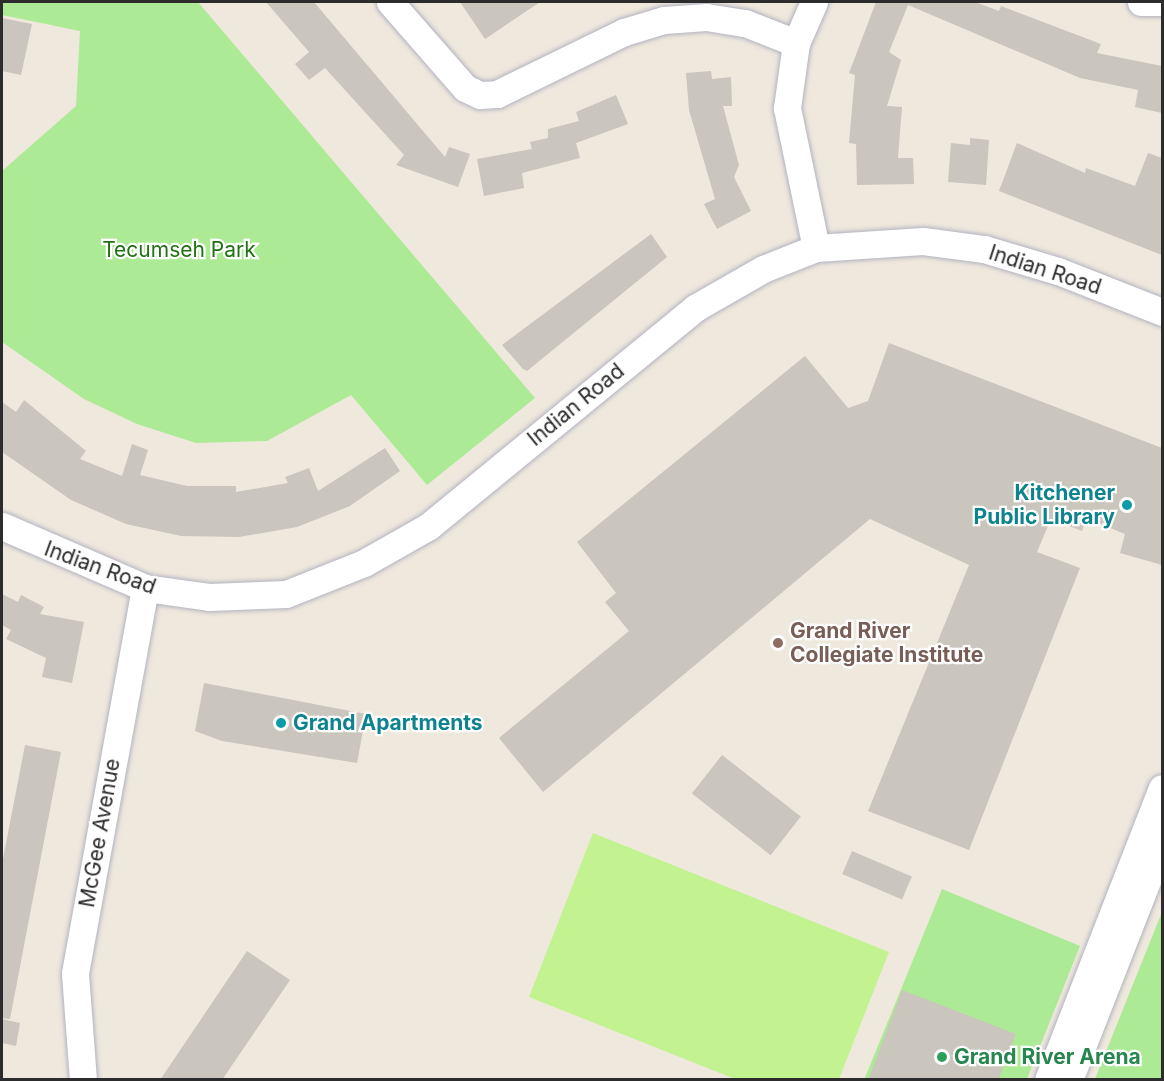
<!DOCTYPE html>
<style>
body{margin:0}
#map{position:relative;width:1164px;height:1081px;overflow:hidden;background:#efe8dd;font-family:Inter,sans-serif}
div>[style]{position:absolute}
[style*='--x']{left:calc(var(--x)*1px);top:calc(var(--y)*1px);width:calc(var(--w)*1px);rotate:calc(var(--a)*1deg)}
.green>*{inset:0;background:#adea95}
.pitch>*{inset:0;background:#c3f290}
.building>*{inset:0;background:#cac5bd;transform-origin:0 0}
.roads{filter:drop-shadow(0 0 2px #b1b3c1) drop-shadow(0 0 2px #b1b3c1)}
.minor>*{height:27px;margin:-13.5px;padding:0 13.5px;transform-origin:13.5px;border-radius:13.5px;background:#fff}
.dots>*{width:16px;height:16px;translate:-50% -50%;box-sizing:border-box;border:3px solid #fff;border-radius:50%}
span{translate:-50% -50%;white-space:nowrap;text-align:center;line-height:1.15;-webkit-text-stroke:4.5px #fff;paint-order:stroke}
.park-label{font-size:21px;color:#227114}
.street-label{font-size:21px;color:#2c2c2c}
.culture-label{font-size:21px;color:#0d838f;font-weight:700}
.right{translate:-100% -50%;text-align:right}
.left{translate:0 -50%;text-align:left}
.education-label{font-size:21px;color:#785e54;font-weight:700}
.leisure-label{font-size:21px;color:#27864d;font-weight:700}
.frame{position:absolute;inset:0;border:3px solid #2c2c2c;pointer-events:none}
</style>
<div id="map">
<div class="green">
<i style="clip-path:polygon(2px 2px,198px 2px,535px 398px,427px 485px,351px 395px,267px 441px,196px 443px,137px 424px,84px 399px,2px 342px,2px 171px,76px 106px,80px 31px,2px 15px)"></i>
<i style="clip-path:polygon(942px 889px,1080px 946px,1027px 1079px,864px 1080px)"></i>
<i style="clip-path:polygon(1162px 912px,1162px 1079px,1095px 1079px)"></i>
</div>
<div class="pitch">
<i style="clip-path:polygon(593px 833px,889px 952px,839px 1079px,735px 1079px,529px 997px)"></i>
</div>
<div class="building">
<i style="clip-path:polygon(266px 2px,314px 2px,445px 157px,449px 147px,470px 154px,458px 187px,396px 165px,404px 155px,325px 68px,309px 80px,295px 64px,309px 52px)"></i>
<i style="clip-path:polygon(460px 2px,540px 2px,485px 39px)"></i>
<i style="clip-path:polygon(876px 2px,975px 2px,999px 11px,1001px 6px,1101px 44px,1097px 53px,1162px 66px,1162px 113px,1135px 107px,1138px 90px,1080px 78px,908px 5px,889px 52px,901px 60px,887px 106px,902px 107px,898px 158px,913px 158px,914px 184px,857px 185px,856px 144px,849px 143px,855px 75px,849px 73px)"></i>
<i style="clip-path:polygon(2px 18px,32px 24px,21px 75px,2px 71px)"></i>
<i style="clip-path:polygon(711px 71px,712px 79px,731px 77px,732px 106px,723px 106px,739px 165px,734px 177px,751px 211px,717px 229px,704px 204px,715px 199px,689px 110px,686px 73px)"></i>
<i style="clip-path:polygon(616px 95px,628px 124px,576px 143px,580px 158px,522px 173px,524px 188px,484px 196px,477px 159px,532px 149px,530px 142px,548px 138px,548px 129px,579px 121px,576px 112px)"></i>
<i style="clip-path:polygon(970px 138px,989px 140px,986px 185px,948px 182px,951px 143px,970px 145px)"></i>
<i style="clip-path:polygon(1017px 143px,1085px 173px,1086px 168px,1135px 186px,1148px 153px,1162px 158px,1162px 255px,999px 191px)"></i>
<i style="clip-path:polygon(651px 234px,667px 257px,527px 371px,523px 369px,502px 345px)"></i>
<i style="clip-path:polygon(889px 343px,1162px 448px,1162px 565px,1120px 553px,1125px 534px,1086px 518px,1082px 531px,1051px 519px,1037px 552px,1080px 568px,969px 850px,868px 811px,969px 565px,870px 519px,543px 792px,499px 738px,629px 631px,605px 602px,616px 593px,577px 542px,805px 356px,848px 408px,868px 401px)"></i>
<i style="clip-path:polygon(24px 400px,86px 451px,80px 459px,122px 476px,132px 444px,148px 450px,140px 475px,187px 486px,236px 486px,236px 492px,288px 483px,285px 477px,309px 468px,318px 491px,385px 448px,400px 471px,350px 506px,297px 527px,239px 537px,181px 536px,126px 524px,71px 500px,2px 452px,2px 402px,16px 412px)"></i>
<i style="clip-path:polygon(2px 594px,18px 602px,21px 595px,44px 607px,40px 614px,84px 622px,72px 683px,42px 677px,46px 658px,6px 639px,11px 630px,2px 625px)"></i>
<i style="clip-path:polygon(204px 683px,366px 714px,357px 763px,222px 741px,195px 731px)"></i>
<i style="clip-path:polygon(25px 745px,61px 752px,10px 1019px,2px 1018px,2px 864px)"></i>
<i style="left:722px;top:755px;width:100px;height:49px;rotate:38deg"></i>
<i style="left:852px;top:851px;width:65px;height:25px;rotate:23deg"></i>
<i style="clip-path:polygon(247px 951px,290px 980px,222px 1080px,160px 1080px)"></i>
<i style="clip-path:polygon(902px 990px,1016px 1034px,998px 1080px,868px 1080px)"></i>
<i style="clip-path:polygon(2px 1019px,20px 1023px,16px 1046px,2px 1043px)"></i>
</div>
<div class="roads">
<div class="minor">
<i style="--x:390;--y:2;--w:114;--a:48.9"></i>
<i style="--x:465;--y:88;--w:17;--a:25"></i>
<i style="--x:480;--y:95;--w:17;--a:-3"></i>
<i style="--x:497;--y:94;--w:141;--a:-26"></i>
<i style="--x:624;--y:32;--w:42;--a:-16.7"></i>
<i style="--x:664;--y:20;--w:42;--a:-4.1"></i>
<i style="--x:706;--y:17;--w:39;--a:9"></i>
<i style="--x:745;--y:23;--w:55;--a:21.4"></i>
<i style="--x:814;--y:2;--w:45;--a:113.7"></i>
<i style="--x:796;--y:43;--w:66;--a:97.9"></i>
<i style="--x:787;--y:108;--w:143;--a:78.3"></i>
<i style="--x:1141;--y:2;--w:21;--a:0"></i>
<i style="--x:2;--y:526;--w:156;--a:23.4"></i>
<i style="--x:145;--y:588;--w:66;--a:7.9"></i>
<i style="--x:210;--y:597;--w:76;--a:-2.3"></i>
<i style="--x:286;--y:594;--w:84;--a:-21.7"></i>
<i style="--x:364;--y:563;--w:75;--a:-29.6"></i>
<i style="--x:429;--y:526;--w:344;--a:-39.3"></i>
<i style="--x:695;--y:308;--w:78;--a:-29.8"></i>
<i style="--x:763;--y:269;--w:57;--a:-21.6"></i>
<i style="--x:816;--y:248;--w:107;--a:-3.7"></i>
<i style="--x:923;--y:241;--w:62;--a:7.5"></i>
<i style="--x:984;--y:249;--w:77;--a:16.6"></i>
<i style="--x:1058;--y:271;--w:112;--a:21.5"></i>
<i style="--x:83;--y:1080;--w:107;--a:-94.3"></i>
<i style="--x:75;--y:973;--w:391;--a:-79.7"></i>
<i style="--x:1048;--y:1080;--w:313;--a:-68.7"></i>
<i style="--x:1069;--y:1080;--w:255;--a:-68.6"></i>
</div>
</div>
<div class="dots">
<i style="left:1127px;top:505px;background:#0f9aa8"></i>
<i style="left:778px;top:643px;background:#8d6e63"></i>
<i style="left:281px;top:723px;background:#0f9aa8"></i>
<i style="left:942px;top:1057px;background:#2e9e5b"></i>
</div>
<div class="park-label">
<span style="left:179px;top:250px">Tecumseh Park</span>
</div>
<div class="street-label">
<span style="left:1045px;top:270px;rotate:18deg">Indian Road</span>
<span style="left:576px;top:405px;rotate:-39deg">Indian Road</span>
<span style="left:100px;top:568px;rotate:20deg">Indian Road</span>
<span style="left:100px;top:833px;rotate:-80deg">McGee Avenue</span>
</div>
<div class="culture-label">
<span class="right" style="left:1115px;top:505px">Kitchener<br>Public Library</span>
<span class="left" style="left:293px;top:723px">Grand Apartments</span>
</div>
<div class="education-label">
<span class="left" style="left:790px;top:643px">Grand River<br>Collegiate Institute</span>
</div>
<div class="leisure-label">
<span class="left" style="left:954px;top:1057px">Grand River Arena</span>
</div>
<div class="frame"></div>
</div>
